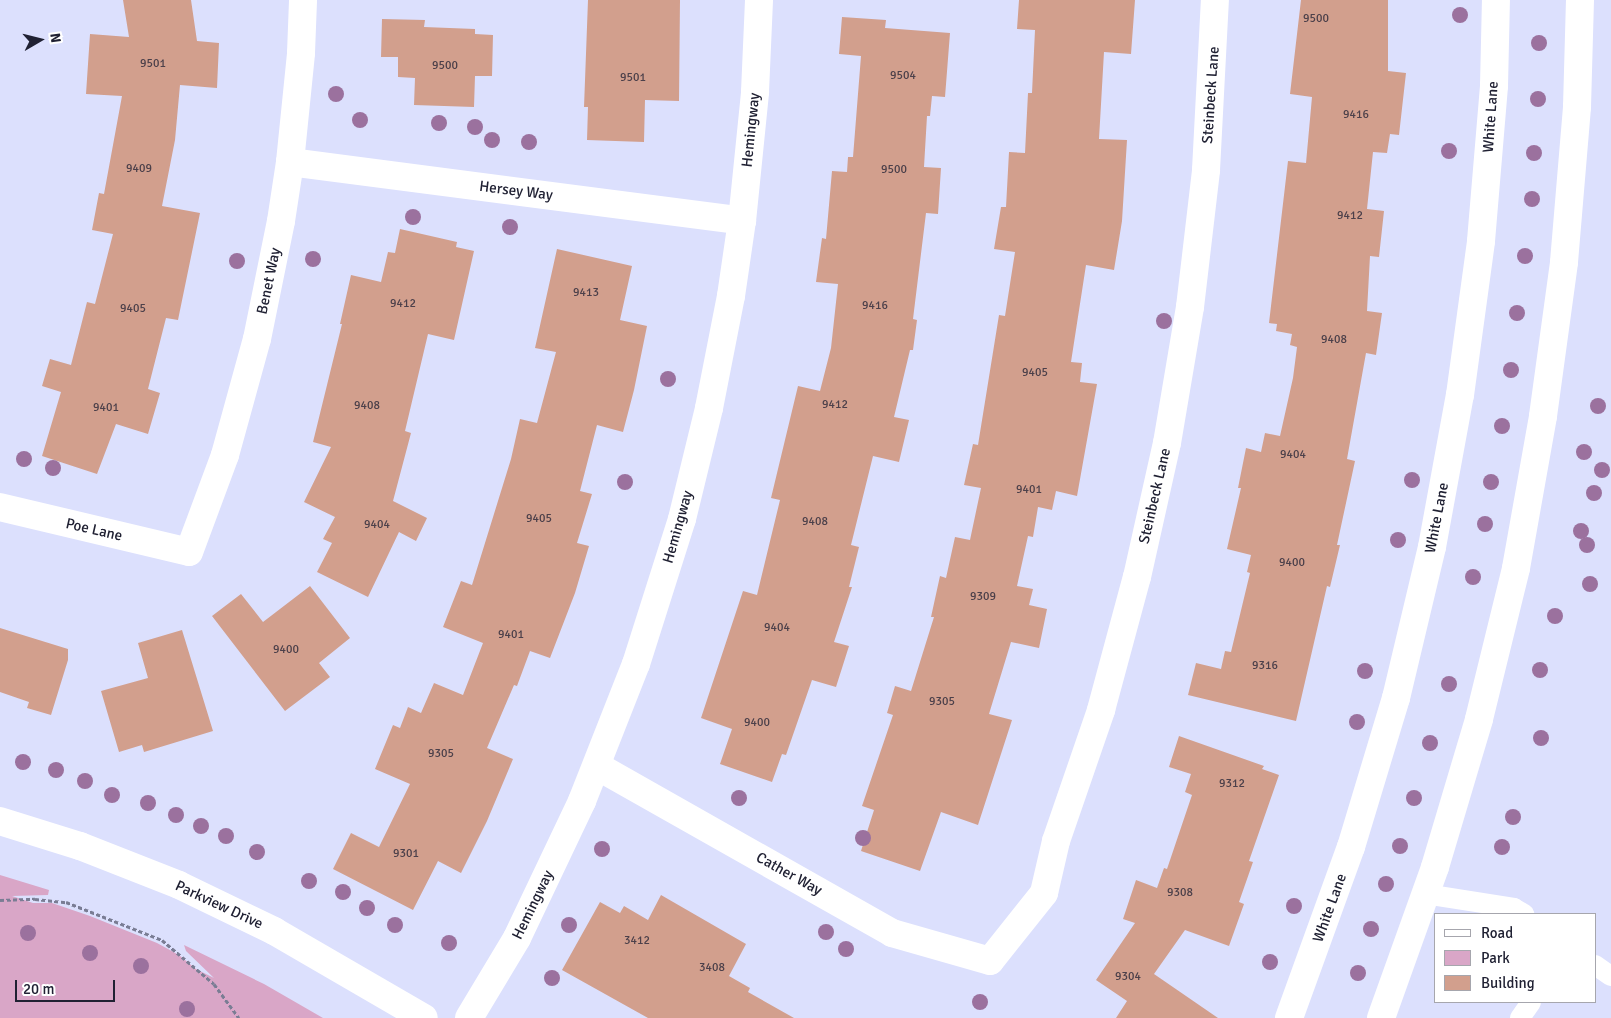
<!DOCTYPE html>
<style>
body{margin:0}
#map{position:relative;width:1611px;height:1018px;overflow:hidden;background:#dce0fd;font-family:Signika,sans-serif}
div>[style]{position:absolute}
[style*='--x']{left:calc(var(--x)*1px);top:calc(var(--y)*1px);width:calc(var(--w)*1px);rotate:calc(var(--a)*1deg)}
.green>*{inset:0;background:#d9a6c7}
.building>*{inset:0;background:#d29f8d}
.path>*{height:3px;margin-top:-1.5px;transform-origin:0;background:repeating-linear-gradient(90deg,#7a7d94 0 4px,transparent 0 6.5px)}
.lane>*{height:20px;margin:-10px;padding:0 10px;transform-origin:10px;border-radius:10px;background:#fff}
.street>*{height:28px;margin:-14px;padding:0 14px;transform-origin:14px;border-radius:14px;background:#fff}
.secondary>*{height:28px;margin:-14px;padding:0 14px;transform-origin:14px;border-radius:14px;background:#fff}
.trees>*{width:16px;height:16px;margin:-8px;border-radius:50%;background:#9b719e}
span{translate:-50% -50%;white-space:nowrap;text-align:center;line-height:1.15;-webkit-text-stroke:4.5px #fff;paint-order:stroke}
.number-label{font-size:12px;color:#4c404a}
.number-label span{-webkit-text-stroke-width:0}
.street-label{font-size:15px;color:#202133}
.legend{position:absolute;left:1434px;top:913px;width:162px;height:90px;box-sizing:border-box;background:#fff;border:1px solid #a6a6ad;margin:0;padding:6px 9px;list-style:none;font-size:15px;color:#202133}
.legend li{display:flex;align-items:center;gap:10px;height:25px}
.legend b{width:25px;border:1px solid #a6a6ad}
.north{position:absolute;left:15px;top:15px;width:50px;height:50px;-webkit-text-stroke:4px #fff;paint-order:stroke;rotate:82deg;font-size:14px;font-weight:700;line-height:20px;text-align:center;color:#202133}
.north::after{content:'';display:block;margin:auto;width:18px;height:22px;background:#202133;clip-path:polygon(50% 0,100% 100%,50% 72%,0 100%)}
.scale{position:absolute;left:15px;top:980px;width:100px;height:22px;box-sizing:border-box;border:2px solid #202133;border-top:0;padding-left:6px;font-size:15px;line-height:18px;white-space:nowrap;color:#202133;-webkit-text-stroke:4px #fff;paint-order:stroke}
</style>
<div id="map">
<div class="green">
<i style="clip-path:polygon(0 875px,49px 890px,48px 895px,12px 896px,33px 903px,52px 903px,90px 916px,157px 943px,179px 955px,196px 969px,214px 978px,186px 951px,184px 945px,264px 984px,323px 1018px,0 1018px)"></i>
</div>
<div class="building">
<i style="clip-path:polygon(123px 0,191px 0,197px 41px,219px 43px,217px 88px,180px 85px,175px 140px,162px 206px,200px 213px,178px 320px,166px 318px,148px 389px,160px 393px,148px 434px,116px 424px,97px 474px,42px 456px,61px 392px,42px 386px,50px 359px,71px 365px,87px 302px,95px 304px,113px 234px,92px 230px,99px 193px,104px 194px,122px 96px,86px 94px,90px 34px,129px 37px)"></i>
<i style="clip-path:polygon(588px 0,680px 0,679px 101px,645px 100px,644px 142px,587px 140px,588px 107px,584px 107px)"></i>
<i style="clip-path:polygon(1019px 0,1135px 0,1131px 54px,1104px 52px,1099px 139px,1127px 140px,1122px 221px,1114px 270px,1086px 265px,1071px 362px,1082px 363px,1080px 382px,1097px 384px,1077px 496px,1056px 491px,1052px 510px,1038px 507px,1033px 537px,1028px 536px,1017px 586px,1033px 589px,1029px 605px,1047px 609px,1039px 648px,1011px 642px,989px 714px,1012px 720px,978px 825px,941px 812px,920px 871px,861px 851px,874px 810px,862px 806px,893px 715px,887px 713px,895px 686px,911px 691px,934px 617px,931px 617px,940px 576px,946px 578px,955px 537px,970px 540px,981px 488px,964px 485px,973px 444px,978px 445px,999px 315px,1005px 316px,1015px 252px,994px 249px,1001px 207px,1006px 207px,1009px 152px,1025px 153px,1028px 93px,1032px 93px,1035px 30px,1017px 29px)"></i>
<i style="clip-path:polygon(1301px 0,1388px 0,1388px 71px,1406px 73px,1399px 135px,1390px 134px,1387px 153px,1373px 152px,1367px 209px,1384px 211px,1379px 257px,1370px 256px,1367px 311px,1382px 313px,1376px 355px,1366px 353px,1347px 459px,1355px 461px,1337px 545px,1340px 545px,1330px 587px,1327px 586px,1296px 721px,1188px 695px,1196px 663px,1221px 669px,1225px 651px,1231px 652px,1250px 573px,1247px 572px,1251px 555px,1227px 549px,1241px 488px,1238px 488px,1246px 448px,1261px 452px,1265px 433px,1280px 436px,1293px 378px,1297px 347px,1290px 345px,1292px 334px,1276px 331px,1277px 324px,1269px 323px,1288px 161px,1306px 163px,1312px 97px,1290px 94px)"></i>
<i style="clip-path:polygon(842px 17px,886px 20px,885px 28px,950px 33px,945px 97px,932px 96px,930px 116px,927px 116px,924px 167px,941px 168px,938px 214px,926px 213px,913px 319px,917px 320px,913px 350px,910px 350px,894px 417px,909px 420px,899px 462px,873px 456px,851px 545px,859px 547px,849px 587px,852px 587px,834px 642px,849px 646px,836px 687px,812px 680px,786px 755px,782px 754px,772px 782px,720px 764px,732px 729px,701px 718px,743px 591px,757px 595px,780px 500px,771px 498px,798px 386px,820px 391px,831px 348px,838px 284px,816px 282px,822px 238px,826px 239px,832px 171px,847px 172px,848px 157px,853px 157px,861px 56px,839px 54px)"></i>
<i style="clip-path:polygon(382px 19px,425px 20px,424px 27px,475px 29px,475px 34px,493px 35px,492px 76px,475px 76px,474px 107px,414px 105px,415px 78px,398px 77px,398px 57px,381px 57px)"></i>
<i style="clip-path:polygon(400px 229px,457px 242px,456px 247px,474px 251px,454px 340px,428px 334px,405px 431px,411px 433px,393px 501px,427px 518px,416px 541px,399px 532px,368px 597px,317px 572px,332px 543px,323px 539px,335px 517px,304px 502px,331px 447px,313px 442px,342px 324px,340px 324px,351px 275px,381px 282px,388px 252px,395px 253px)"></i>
<i style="clip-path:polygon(557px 249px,632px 266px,620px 320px,647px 326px,634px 390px,623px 432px,597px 425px,580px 491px,592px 494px,577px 543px,589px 546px,575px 593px,550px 658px,530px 651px,517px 686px,514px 685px,487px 748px,513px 759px,487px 821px,461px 873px,438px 861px,413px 910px,333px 869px,351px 833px,379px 847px,410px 784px,375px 769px,393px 725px,400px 728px,408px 707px,421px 713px,434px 683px,463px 695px,483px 643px,443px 627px,461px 581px,472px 585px,511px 459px,520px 419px,537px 423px,556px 352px,535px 348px)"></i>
<i style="clip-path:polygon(310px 586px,350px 638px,319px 663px,330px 677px,285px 711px,212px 616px,241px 594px,263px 622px)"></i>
<i style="clip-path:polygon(0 628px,68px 649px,68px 660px,51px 715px,27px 708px,29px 702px,0 692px)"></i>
<i style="clip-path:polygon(182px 630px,213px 731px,144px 752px,142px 745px,119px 752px,101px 691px,148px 678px,138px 643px)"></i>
<i style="clip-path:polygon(1179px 736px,1264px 766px,1262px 769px,1279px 775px,1249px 861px,1253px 862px,1239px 902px,1244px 904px,1229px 946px,1185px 930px,1154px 974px,1218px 1018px,1116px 1018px,1127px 1001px,1096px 980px,1135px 923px,1123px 919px,1136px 880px,1157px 888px,1164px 868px,1167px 869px,1192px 795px,1185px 792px,1191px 774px,1169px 767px)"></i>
<i style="clip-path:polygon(661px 895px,746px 944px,729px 976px,750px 988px,748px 992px,794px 1018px,648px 1018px,562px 970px,600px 902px,620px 913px,624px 906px,648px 920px)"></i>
</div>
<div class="path">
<i style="--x:0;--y:900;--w:35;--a:-2"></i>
<i style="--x:35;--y:899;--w:31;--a:6"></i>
<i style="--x:66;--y:902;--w:103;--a:21.6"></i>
<i style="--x:162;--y:940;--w:68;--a:40.2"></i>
<i style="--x:214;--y:984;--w:42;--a:53.7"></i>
</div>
<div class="lane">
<i style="--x:1425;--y:894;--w:90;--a:8.9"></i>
<i style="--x:1514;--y:908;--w:12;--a:31"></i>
<i style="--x:1595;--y:965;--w:19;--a:35"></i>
<i style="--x:1520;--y:1018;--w:19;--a:-55"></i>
</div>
<div class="street">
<i style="--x:290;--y:162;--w:456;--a:7.4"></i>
<i style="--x:0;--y:507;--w:194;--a:13.4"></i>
<i style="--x:189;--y:552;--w:103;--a:-69.6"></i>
<i style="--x:225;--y:455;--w:120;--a:-74.6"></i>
<i style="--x:257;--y:339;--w:120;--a:-78.5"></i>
<i style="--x:281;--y:221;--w:60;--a:-81.3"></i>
<i style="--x:290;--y:162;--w:110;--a:-84.2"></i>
<i style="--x:301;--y:53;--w:53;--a:-87.8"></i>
<i style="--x:597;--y:766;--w:339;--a:29.5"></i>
<i style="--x:892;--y:933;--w:102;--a:15.9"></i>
<i style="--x:990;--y:961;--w:87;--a:-51.5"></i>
<i style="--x:1044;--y:893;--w:53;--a:-77"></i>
<i style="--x:1056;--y:841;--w:139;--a:-71"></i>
<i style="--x:1101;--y:710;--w:138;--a:-74.9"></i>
<i style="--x:1137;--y:577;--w:137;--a:-77.4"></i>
<i style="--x:1167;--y:443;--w:138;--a:-80.4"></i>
<i style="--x:1190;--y:307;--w:138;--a:-83.3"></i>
<i style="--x:1206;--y:170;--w:170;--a:-87"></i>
<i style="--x:469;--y:1018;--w:93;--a:-59"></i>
<i style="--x:517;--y:938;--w:152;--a:-64.6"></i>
<i style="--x:582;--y:801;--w:147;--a:-68.5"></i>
<i style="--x:636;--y:664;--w:152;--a:-72.4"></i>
<i style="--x:682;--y:519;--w:114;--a:-76.3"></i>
<i style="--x:709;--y:408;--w:114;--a:-78.9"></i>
<i style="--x:731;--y:296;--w:76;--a:-81.7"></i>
<i style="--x:742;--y:221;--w:130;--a:-84.2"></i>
<i style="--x:755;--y:92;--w:92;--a:-87.5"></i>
</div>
<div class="secondary">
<i style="--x:0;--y:821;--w:84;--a:17.4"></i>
<i style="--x:80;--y:846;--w:106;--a:21.5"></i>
<i style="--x:179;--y:885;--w:106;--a:25.8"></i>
<i style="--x:274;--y:931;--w:173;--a:30.1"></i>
<i style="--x:1289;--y:1018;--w:182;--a:-70.1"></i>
<i style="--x:1351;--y:847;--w:156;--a:-73.2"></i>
<i style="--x:1396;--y:698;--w:155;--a:-76.6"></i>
<i style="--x:1432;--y:547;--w:155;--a:-79.6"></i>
<i style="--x:1460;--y:395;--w:155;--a:-82.2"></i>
<i style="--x:1481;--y:241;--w:156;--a:-85.2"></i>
<i style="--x:1494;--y:86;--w:86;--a:-88.7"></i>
<i style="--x:1381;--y:1018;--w:160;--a:-70.3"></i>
<i style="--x:1435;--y:867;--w:154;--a:-73.4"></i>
<i style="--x:1479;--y:719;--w:155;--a:-76.2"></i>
<i style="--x:1516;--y:568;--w:154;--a:-79.9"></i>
<i style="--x:1543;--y:416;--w:155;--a:-82.2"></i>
<i style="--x:1564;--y:262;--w:156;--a:-85.2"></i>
<i style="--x:1577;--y:107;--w:107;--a:-88.4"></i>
</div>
<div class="trees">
<i style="left:1460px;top:15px"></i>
<i style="left:1539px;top:43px"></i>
<i style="left:336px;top:94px"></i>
<i style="left:1538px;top:99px"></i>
<i style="left:360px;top:120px"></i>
<i style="left:439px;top:123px"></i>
<i style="left:475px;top:127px"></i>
<i style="left:492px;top:140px"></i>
<i style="left:529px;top:142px"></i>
<i style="left:1449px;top:151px"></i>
<i style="left:1534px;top:153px"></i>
<i style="left:1532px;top:199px"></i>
<i style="left:413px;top:217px"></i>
<i style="left:510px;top:227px"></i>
<i style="left:1525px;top:256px"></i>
<i style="left:313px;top:259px"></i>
<i style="left:237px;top:261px"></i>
<i style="left:1517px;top:313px"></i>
<i style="left:1164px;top:321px"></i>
<i style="left:1511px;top:370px"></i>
<i style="left:668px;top:379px"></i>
<i style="left:1598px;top:406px"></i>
<i style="left:1502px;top:426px"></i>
<i style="left:1584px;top:452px"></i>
<i style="left:24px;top:459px"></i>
<i style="left:53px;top:468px"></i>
<i style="left:1602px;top:470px"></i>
<i style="left:1412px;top:480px"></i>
<i style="left:625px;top:482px"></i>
<i style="left:1491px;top:482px"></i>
<i style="left:1594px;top:493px"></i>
<i style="left:1485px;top:524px"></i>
<i style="left:1581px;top:531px"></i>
<i style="left:1398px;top:540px"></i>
<i style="left:1587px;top:545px"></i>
<i style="left:1473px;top:577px"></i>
<i style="left:1590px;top:584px"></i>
<i style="left:1555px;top:616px"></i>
<i style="left:1540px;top:670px"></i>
<i style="left:1365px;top:671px"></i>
<i style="left:1449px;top:684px"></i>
<i style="left:1357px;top:722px"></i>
<i style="left:1541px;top:738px"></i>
<i style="left:1430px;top:743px"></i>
<i style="left:23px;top:762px"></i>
<i style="left:56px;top:770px"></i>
<i style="left:85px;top:781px"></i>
<i style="left:112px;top:795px"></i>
<i style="left:739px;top:798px"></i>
<i style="left:1414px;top:798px"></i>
<i style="left:148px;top:803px"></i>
<i style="left:176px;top:815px"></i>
<i style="left:1513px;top:817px"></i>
<i style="left:201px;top:826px"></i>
<i style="left:226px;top:836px"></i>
<i style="left:863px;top:838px"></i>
<i style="left:1400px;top:846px"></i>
<i style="left:1502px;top:847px"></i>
<i style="left:602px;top:849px"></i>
<i style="left:257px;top:852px"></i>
<i style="left:309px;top:881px"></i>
<i style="left:1386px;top:884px"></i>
<i style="left:343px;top:892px"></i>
<i style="left:1294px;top:906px"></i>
<i style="left:367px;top:908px"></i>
<i style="left:395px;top:925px"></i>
<i style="left:569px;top:925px"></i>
<i style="left:1371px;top:929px"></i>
<i style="left:826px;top:932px"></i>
<i style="left:28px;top:933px"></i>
<i style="left:449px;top:943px"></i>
<i style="left:846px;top:949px"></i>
<i style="left:90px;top:953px"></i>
<i style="left:1270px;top:962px"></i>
<i style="left:141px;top:966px"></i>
<i style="left:1358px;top:973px"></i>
<i style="left:552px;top:978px"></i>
<i style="left:980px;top:1002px"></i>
<i style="left:187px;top:1009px"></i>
</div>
<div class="number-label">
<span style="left:1316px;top:19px">9500</span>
<span style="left:153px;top:64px">9501</span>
<span style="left:445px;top:66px">9500</span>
<span style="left:903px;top:76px">9504</span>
<span style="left:633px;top:78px">9501</span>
<span style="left:1356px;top:115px">9416</span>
<span style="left:139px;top:169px">9409</span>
<span style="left:894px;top:170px">9500</span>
<span style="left:1350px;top:216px">9412</span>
<span style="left:586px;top:293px">9413</span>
<span style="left:403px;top:304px">9412</span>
<span style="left:875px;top:306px">9416</span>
<span style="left:133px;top:309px">9405</span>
<span style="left:1334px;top:340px">9408</span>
<span style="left:1035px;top:373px">9405</span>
<span style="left:835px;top:405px">9412</span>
<span style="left:367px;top:406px">9408</span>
<span style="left:106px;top:408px">9401</span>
<span style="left:1293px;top:455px">9404</span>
<span style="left:1029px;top:490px">9401</span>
<span style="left:539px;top:519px">9405</span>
<span style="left:815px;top:522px">9408</span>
<span style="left:377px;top:525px">9404</span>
<span style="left:1292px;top:563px">9400</span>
<span style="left:983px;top:597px">9309</span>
<span style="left:777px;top:628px">9404</span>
<span style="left:511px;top:635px">9401</span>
<span style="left:286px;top:650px">9400</span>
<span style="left:1265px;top:666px">9316</span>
<span style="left:942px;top:702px">9305</span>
<span style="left:757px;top:723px">9400</span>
<span style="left:441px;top:754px">9305</span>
<span style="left:1232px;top:784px">9312</span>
<span style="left:406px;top:854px">9301</span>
<span style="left:1180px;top:893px">9308</span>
<span style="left:637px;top:941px">3412</span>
<span style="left:712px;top:968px">3408</span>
<span style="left:1128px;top:977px">9304</span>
</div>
<div class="street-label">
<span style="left:1211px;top:95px;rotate:-86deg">Steinbeck Lane</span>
<span style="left:1491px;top:117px;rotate:-86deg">White Lane</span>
<span style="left:751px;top:130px;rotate:-84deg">Hemingway</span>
<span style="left:516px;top:191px;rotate:7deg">Hersey Way</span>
<span style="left:269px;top:281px;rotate:-78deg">Benet Way</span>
<span style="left:1155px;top:496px;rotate:-77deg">Steinbeck Lane</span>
<span style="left:1437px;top:518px;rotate:-79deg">White Lane</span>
<span style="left:678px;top:527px;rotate:-74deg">Hemingway</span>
<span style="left:94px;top:530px;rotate:13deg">Poe Lane</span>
<span style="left:789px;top:874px;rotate:29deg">Cather Way</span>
<span style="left:219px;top:905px;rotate:25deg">Parkview Drive</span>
<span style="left:533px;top:905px;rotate:-64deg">Hemingway</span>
<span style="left:1330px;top:908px;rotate:-70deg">White Lane</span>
</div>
<ul class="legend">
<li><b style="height:6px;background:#fff"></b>Road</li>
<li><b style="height:14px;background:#d9a6c7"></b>Park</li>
<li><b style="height:14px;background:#d29f8d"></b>Building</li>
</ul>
<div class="north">N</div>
<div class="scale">20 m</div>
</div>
